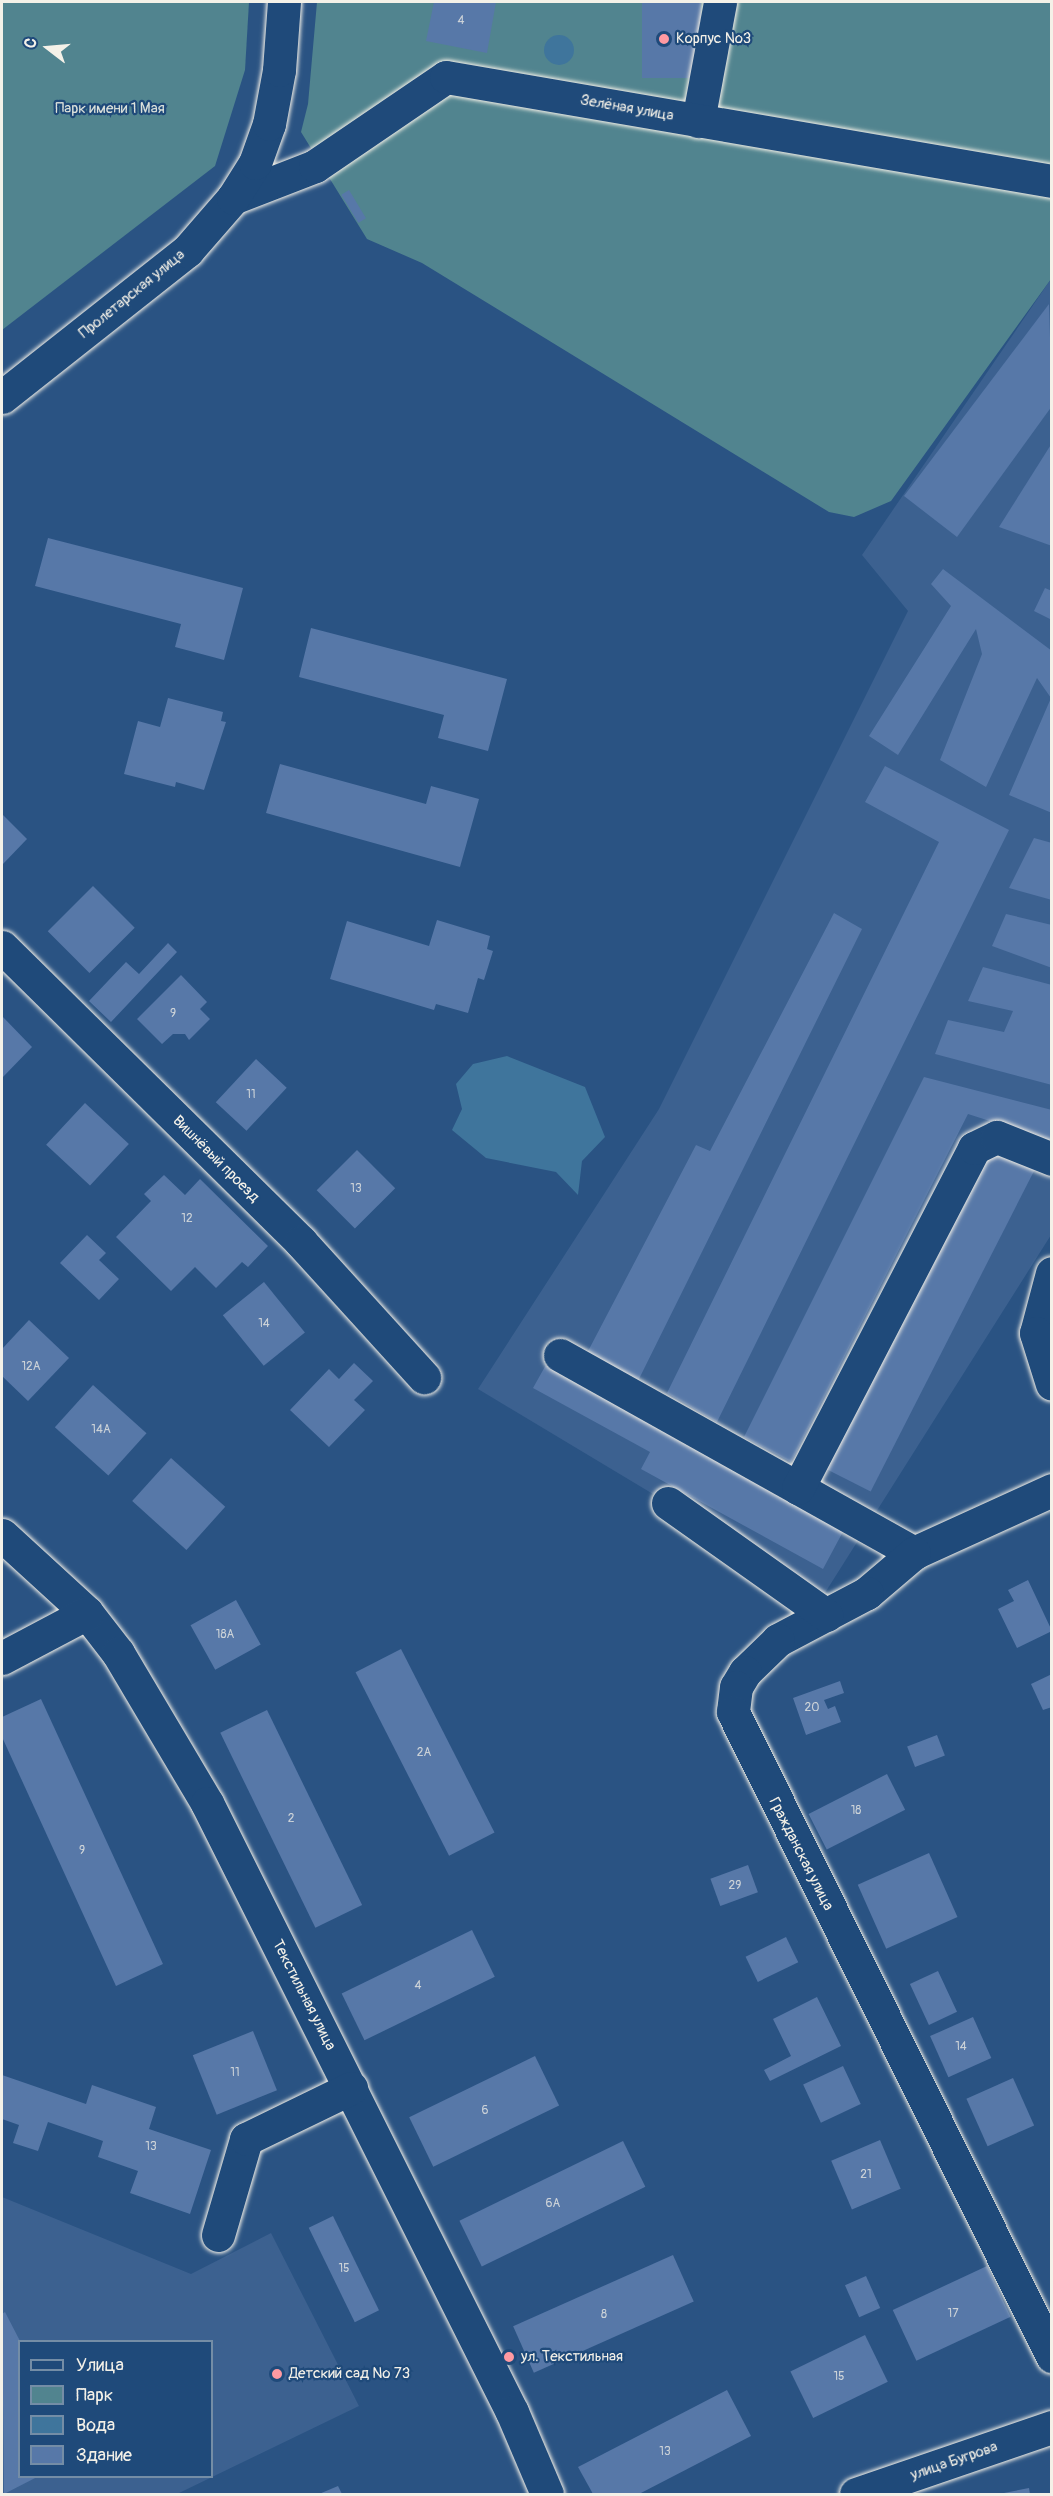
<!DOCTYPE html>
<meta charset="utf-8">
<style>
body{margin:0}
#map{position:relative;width:1053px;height:2496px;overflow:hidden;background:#2a5383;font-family:Pangolin,sans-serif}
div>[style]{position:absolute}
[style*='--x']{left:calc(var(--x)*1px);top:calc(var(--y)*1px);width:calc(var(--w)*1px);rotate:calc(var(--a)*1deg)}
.built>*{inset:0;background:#3c6190}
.green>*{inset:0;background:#51848f}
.water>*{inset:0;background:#3f759c}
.round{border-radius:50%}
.building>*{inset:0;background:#5778a8;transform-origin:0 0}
.roads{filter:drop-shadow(0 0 2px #f4f1e8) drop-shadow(0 0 2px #f4f1e8)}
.minor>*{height:33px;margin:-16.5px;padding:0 16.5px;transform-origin:16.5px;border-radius:16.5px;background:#1f4a7a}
.dots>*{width:16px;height:16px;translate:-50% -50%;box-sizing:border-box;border:3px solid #1f4a7a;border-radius:50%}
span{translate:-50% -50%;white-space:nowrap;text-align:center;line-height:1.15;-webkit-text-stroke:4.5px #1f4a7a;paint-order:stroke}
.number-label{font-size:12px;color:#cdd3d8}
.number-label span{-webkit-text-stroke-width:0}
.poi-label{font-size:15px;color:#f4f1e8}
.left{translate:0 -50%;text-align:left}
.street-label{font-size:15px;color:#f4f1e8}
.park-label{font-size:15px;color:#dce1db}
.frame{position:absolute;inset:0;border:3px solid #f4f1e8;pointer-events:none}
.legend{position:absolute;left:18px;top:2340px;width:195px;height:138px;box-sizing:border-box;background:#1f4a7a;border:2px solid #748da6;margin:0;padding:8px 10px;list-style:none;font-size:18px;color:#f4f1e8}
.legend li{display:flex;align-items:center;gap:12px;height:30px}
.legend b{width:30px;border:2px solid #748da6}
.north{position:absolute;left:18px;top:18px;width:60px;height:60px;-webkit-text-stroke:4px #1f4a7a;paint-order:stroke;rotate:286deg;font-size:16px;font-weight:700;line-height:24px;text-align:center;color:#f4f1e8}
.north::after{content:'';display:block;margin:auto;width:21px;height:27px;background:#f4f1e8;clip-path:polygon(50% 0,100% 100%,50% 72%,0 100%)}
</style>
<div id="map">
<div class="built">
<i style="clip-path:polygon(1051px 279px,1051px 1235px,823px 1596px,478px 1389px,659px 1109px,908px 611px,862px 555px)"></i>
<i style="clip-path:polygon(evenodd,2px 2197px,191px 2274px,271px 2233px,359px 2406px,177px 2494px,2px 2494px,2px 2197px,20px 2342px,212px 2342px,212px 2476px,20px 2476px,20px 2342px)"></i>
</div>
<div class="green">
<i style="clip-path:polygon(2px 2px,249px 2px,245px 70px,215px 166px,2px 330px)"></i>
<i style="clip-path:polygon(317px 2px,1051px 2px,1051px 279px,891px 501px,854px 517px,829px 512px,422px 263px,367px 239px,301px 132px,308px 104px)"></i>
</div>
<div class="water">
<i class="round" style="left:544px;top:35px;width:30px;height:30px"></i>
<i style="clip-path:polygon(507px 1056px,585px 1087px,605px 1137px,582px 1161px,578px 1195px,556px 1172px,486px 1158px,452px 1130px,462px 1109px,456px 1084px,473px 1064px)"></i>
</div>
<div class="building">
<i style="clip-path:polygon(434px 2px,496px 2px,487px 53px,426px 41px)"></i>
<i style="left:642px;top:2px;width:59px;height:76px"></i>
<i style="left:349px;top:190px;width:33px;height:9px;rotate:59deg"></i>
<i style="clip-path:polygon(1049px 304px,1052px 406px,957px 537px,904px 496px)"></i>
<i style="clip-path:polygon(1052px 443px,1052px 546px,999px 527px)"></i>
<i style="clip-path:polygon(48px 538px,243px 588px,224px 660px,175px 647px,181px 624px,35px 586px)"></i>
<i style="clip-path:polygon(943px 569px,1052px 651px,1052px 813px,1009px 795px,1051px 698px,1037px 678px,986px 787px,940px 760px,982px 654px,976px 629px,898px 755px,869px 736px,951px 606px,931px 584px)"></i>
<i style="clip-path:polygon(1045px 588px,1052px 591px,1052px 620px,1034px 611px)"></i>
<i style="clip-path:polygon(311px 628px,507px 679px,488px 751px,438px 738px,444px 715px,299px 677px)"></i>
<i style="clip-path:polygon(168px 698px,223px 712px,221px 721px,226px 722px,204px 790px,176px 782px,175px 787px,124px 774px,138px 721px,160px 727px)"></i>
<i style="clip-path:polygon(280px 764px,426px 804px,431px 786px,479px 799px,460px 867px,266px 813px)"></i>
<i style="clip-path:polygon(885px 766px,1009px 830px,717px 1422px,667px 1393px,939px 842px,865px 802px)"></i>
<i style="clip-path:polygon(2px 814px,27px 839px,2px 865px)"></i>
<i style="clip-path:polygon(1034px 838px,1052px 843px,1052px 900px,1009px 888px)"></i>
<i style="left:93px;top:886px;width:59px;height:64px;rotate:45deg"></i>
<i style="clip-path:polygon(834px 913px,862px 929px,636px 1385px,586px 1355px,696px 1145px,710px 1151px)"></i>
<i style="clip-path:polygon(1006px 914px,1052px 925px,1052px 968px,992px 946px)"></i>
<i style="clip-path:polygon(437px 920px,490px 936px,487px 949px,493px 951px,484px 980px,478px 978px,468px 1013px,436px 1004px,434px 1010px,330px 979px,347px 921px,429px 946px)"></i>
<i style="clip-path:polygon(168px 943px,177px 952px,111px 1022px,89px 1001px,126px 962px,139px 974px)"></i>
<i style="clip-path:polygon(983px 967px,1052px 985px,1052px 1085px,935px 1054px,948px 1020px,1004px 1032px,1013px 1011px,968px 1001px)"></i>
<i style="clip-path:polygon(181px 975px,207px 1002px,200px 1009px,210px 1019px,189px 1040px,185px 1034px,173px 1034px,162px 1044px,137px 1019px)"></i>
<i style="clip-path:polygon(2px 1016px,32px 1047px,2px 1078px)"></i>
<i style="left:256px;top:1059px;width:42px;height:59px;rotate:43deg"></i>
<i style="clip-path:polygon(924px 1077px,1052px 1110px,1052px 1141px,968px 1114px,791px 1462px,744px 1437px)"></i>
<i style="left:85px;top:1103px;width:60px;height:57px;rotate:43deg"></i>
<i style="left:990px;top:1145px;width:51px;height:363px;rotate:27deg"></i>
<i style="left:357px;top:1150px;width:54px;height:57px;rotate:45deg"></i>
<i style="clip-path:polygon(164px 1175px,185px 1195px,200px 1179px,268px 1246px,248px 1267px,242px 1262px,216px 1288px,195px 1267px,171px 1291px,116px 1237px,151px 1201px,144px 1194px)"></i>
<i style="clip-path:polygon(87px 1235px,106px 1253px,99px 1260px,119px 1279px,99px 1300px,60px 1263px)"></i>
<i style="left:264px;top:1282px;width:65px;height:53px;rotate:51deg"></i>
<i style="clip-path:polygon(29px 1320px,69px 1358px,28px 1401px,2px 1376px,2px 1349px)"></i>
<i style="clip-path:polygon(354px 1363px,373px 1381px,354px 1400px,365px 1410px,329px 1447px,290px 1410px,329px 1369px,339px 1379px)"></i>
<i style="clip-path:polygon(547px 1363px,846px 1526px,823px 1569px,641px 1469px,650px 1452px,533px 1388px)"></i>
<i style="left:93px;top:1385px;width:72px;height:57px;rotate:42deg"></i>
<i style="left:171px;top:1458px;width:73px;height:58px;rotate:42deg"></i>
<i style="clip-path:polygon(1028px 1580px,1052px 1631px,1017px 1648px,998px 1609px,1014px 1601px,1008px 1590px)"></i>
<i style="left:236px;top:1600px;width:51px;height:52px;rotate:61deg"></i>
<i style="left:401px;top:1649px;width:206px;height:51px;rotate:63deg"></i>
<i style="clip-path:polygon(1052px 1674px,1052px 1707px,1043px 1710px,1031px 1684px)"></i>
<i style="clip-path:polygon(840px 1681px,844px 1693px,824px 1700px,828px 1709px,835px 1706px,841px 1722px,806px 1735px,793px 1698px)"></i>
<i style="clip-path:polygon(41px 1699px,163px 1964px,116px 1986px,2px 1737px,2px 1717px)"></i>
<i style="left:267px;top:1710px;width:217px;height:52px;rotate:64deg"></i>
<i style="left:937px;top:1735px;width:22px;height:32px;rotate:69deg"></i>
<i style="left:887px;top:1774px;width:40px;height:88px;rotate:63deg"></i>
<i style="left:929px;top:1853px;width:70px;height:78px;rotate:66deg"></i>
<i style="left:748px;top:1865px;width:29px;height:40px;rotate:70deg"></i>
<i style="left:472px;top:1930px;width:52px;height:145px;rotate:64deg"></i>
<i style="left:786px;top:1937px;width:28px;height:45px;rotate:64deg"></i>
<i style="left:938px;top:1971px;width:45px;height:31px;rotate:65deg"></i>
<i style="clip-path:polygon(817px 1997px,841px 2046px,770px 2081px,764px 2070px,791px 2056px,773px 2019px)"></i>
<i style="left:973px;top:2017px;width:45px;height:47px;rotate:66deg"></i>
<i style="left:253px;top:2031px;width:64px;height:65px;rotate:68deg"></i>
<i style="left:535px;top:2056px;width:55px;height:140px;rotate:64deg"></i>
<i style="left:843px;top:2066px;width:42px;height:44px;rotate:65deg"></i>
<i style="clip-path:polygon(2px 2075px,86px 2104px,92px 2085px,156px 2107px,149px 2129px,211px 2150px,190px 2214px,130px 2193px,138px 2171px,98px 2157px,103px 2141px,48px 2122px,38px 2151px,13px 2143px,19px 2125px,2px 2119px)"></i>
<i style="left:1013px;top:2078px;width:52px;height:51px;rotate:66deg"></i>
<i style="left:880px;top:2140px;width:53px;height:53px;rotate:67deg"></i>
<i style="left:623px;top:2141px;width:51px;height:182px;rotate:64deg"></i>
<i style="left:333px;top:2216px;width:105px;height:27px;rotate:64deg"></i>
<i style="left:673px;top:2255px;width:51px;height:175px;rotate:66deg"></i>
<i style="left:987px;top:2266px;width:56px;height:104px;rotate:65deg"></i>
<i style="left:866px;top:2276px;width:35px;height:23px;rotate:66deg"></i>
<i style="clip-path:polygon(5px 2312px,20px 2341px,20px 2476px,39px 2476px,4px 2494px,2px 2314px)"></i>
<i style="left:865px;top:2335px;width:52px;height:83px;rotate:64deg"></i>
<i style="clip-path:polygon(727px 2390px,751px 2436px,639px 2494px,593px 2494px,578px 2467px)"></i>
<i style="clip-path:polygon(338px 2486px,342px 2494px,319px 2494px)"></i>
<i style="clip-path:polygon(1029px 2488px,1030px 2494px,1004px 2494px,1004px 2493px)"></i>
</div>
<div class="roads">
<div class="minor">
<i style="--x:698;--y:121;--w:121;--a:-79.5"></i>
<i style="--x:233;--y:198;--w:88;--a:-21.3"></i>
<i style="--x:315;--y:166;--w:158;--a:-34.2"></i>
<i style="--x:446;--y:77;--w:615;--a:9.74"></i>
<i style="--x:2;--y:397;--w:236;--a:-38.3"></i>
<i style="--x:187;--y:251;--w:70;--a:-49"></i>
<i style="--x:233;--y:198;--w:41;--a:-57.8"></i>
<i style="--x:255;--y:163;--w:41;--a:-70.3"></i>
<i style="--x:269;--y:124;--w:55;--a:-79.5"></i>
<i style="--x:279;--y:70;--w:68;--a:-85.8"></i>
<i style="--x:2;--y:947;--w:420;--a:44.6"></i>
<i style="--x:301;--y:1242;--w:183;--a:47.7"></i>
<i style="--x:1052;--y:1273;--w:62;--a:104.9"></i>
<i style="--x:1036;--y:1333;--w:53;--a:72.6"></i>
<i style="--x:560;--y:1355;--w:406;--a:29.2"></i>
<i style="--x:798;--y:1488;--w:383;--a:-62.6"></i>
<i style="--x:974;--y:1148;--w:25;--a:-26"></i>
<i style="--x:997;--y:1137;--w:59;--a:21.8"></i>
<i style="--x:1052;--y:1490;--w:152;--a:155.5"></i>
<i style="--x:914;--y:1553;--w:62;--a:139.6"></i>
<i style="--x:867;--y:1593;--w:101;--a:152.2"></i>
<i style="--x:778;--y:1640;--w:46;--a:135.9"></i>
<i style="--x:745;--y:1672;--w:17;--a:121"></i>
<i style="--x:736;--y:1687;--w:25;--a:97"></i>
<i style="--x:733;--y:1712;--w:719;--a:63.65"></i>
<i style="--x:668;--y:1503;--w:194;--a:35.3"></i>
<i style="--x:2;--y:1535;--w:115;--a:42.5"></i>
<i style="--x:87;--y:1613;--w:51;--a:52.2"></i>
<i style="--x:118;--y:1653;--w:174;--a:59.3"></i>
<i style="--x:207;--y:1803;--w:681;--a:63.4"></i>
<i style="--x:512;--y:2412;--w:89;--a:66.9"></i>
<i style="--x:2;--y:1658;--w:96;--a:-27.9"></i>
<i style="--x:218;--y:2235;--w:100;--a:-73.7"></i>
<i style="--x:246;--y:2139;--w:117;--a:-25.9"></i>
<i style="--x:856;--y:2494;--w:207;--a:-18.9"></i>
</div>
</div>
<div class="dots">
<i style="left:664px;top:39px;background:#ff9aa2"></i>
<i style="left:509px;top:2357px;background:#ff9aa2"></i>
<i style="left:277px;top:2374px;background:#ff9aa2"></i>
</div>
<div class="number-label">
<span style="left:461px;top:21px">4</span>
<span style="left:173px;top:1014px">9</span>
<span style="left:251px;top:1095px">11</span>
<span style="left:356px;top:1189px">13</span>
<span style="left:187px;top:1219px">12</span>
<span style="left:264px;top:1324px">14</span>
<span style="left:31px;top:1367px">12А</span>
<span style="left:101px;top:1430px">14А</span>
<span style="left:225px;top:1635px">18А</span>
<span style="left:812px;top:1708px">20</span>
<span style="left:424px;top:1753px">2А</span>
<span style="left:856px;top:1811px">18</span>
<span style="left:291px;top:1819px">2</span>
<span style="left:82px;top:1851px">9</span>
<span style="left:735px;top:1886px">29</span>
<span style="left:418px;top:1986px">4</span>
<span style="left:961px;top:2047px">14</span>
<span style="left:235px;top:2073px">11</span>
<span style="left:485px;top:2111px">6</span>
<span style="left:151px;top:2147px">13</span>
<span style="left:866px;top:2175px">21</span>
<span style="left:553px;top:2204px">6А</span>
<span style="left:344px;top:2269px">15</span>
<span style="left:953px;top:2314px">17</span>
<span style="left:604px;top:2315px">8</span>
<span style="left:839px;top:2377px">15</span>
<span style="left:665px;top:2452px">13</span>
</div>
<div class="poi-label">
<span class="left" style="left:676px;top:39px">Корпус №3</span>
<span class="left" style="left:521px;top:2357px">ул. Текстильная</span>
<span class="left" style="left:289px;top:2374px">Детский сад № 73</span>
</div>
<div class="street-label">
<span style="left:627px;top:108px;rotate:10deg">Зелёная улица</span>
<span style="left:132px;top:294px;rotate:-39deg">Пролетарская улица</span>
<span style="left:216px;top:1159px;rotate:45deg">Вишнёвый проезд</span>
<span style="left:801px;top:1854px;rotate:63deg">Гражданская улица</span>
<span style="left:304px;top:1995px;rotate:63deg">Текстильная улица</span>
<span style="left:954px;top:2461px;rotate:-19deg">улица Бугрова</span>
</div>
<div class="park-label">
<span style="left:110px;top:109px">Парк имени 1 Мая</span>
</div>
<div class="frame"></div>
<ul class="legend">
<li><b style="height:8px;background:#1f4a7a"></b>Улица</li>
<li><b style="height:16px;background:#51848f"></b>Парк</li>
<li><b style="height:16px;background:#3f759c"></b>Вода</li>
<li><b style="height:16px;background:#5778a8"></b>Здание</li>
</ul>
<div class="north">С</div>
</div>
